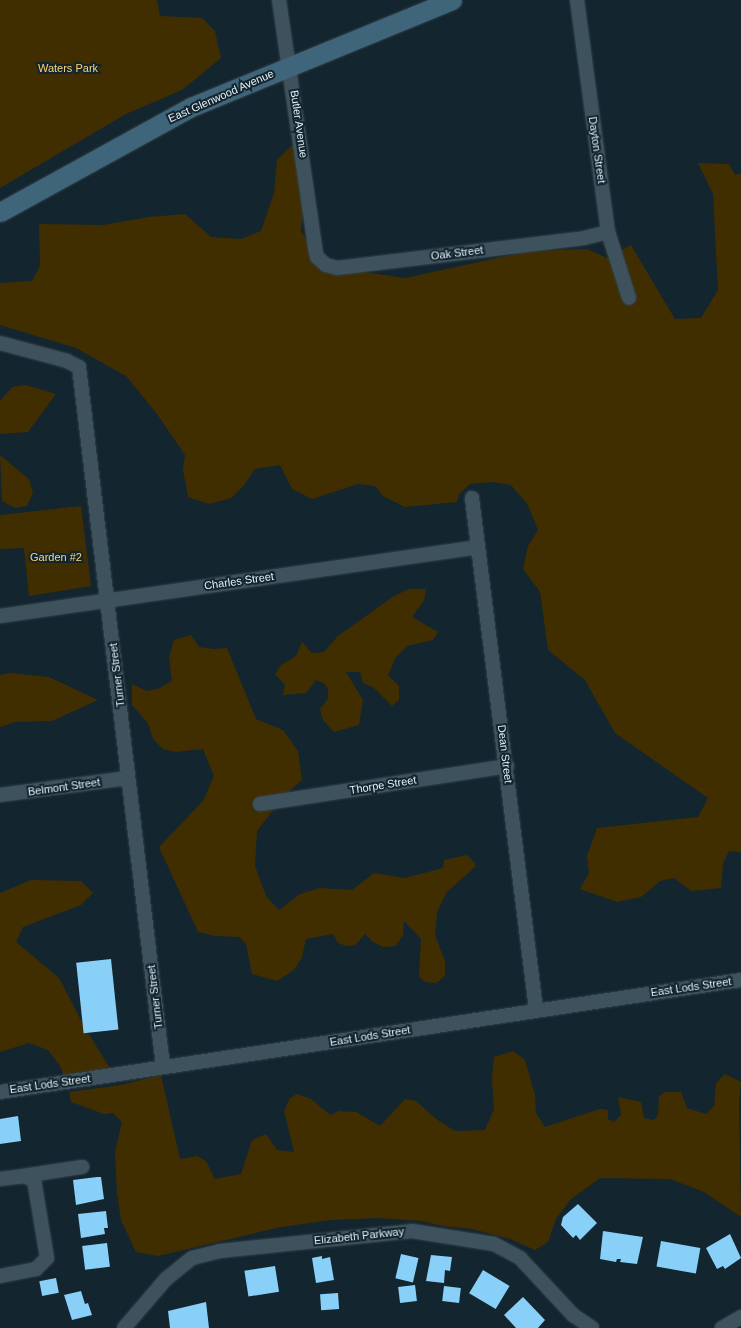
<!DOCTYPE html>
<style>
body{margin:0}
#map{position:relative;width:741px;height:1328px;overflow:hidden;background:#13252f;font-family:Helvetica,sans-serif}
div>[style]{position:absolute}
[style*='--x']{left:calc(var(--x)*1px);top:calc(var(--y)*1px);width:calc(var(--w)*1px);rotate:calc(var(--a)*1deg)}
.green>*{inset:0;background:#402e01}
.building>*{inset:0;background:#89d0f9;transform-origin:0 0}
.roads{filter:drop-shadow(0 0 1px #334048) drop-shadow(0 0 1px #334048)}
.street>*{height:14px;margin:-7px;padding:0 7px;transform-origin:7px;border-radius:7px;background:#3e525e}
.secondary>*{height:19px;margin:-9.5px;padding:0 9.5px;transform-origin:9.5px;border-radius:9.5px;background:#3f657a}
span{translate:-50% -50%;white-space:nowrap;text-align:center;line-height:1.15;-webkit-text-stroke:4px #13252f;paint-order:stroke}
.park-label{font-size:11px;color:#fed376}
.street-label{font-size:11px;color:#e5f0f7}
</style>
<div id="map">
<div class="green">
<i style="clip-path:polygon(0 0,157px 0,160px 16px,202px 18px,215px 31px,221px 58px,182px 90px,126px 114px,0 188px)"></i>
<i style="clip-path:polygon(296px 141px,304px 203px,301px 231px,317px 257px,337px 268px,405px 278px,530px 251px,587px 249px,607px 258px,631px 245px,675px 319px,701px 318px,718px 290px,713px 194px,698px 163px,729px 164px,735px 175px,741px 173px,741px 852px,729px 851px,723px 863px,721px 888px,691px 891px,674px 878px,660px 881px,641px 897px,617px 902px,580px 889px,589px 873px,587px 856px,597px 828px,698px 817px,708px 798px,615px 733px,585px 680px,548px 650px,540px 592px,523px 569px,528px 546px,538px 530px,528px 505px,511px 485px,491px 482px,470px 484px,459px 494px,457px 502px,405px 507px,383px 496px,375px 486px,358px 484px,312px 499px,292px 489px,280px 465px,255px 469px,245px 484px,231px 498px,209px 504px,188px 497px,183px 470px,185px 455px,157px 414px,126px 376px,76px 348px,0 325px,0 283px,32px 281px,40px 266px,39px 224px,103px 225px,149px 217px,185px 214px,211px 237px,241px 239px,261px 231px,274px 193px,277px 160px)"></i>
<i style="clip-path:polygon(26px 385px,56px 394px,28px 432px,0 434px,0 401px,12px 387px)"></i>
<i style="clip-path:polygon(0 455px,29px 479px,33px 493px,27px 506px,15px 508px,2px 501px)"></i>
<i style="clip-path:polygon(81px 506px,91px 586px,29px 596px,24px 548px,0 549px,0 515px)"></i>
<i style="clip-path:polygon(409px 589px,426px 589px,424px 600px,412px 617px,438px 632px,433px 640px,407px 646px,396px 657px,388px 675px,399px 686px,399px 700px,392px 706px,374px 688px,363px 683px,360px 672px,346px 672px,363px 700px,359px 725px,334px 732px,323px 720px,320px 709px,328px 699px,328px 690px,325px 684px,316px 680px,306px 693px,283px 695px,285px 685px,275px 674px,281px 665px,296px 656px,302px 642px,312px 653px,324px 652px,338px 636px,394px 596px)"></i>
<i style="clip-path:polygon(191px 635px,199px 647px,214px 649px,227px 648px,256px 719px,283px 730px,298px 751px,302px 780px,286px 794px,257px 831px,255px 866px,266px 896px,279px 910px,300px 894px,320px 888px,352px 890px,374px 873px,405px 878px,443px 868px,444px 860px,467px 855px,473px 861px,476px 866px,447px 892px,437px 912px,435px 935px,445px 961px,445px 976px,436px 983px,425px 982px,419px 977px,421px 939px,404px 921px,403px 935px,396px 946px,383px 947px,373px 942px,365px 934px,355px 945px,346px 946px,338px 943px,333px 934px,306px 939px,302px 957px,294px 970px,277px 981px,252px 974px,246px 944px,239px 937px,215px 936px,198px 932px,159px 847px,203px 801px,214px 776px,203px 749px,175px 752px,163px 749px,153px 739px,148px 723px,132px 705px,132px 684px,147px 691px,158px 689px,172px 681px,169px 657px,174px 640px)"></i>
<i style="clip-path:polygon(10px 673px,49px 677px,98px 700px,52px 721px,15px 722px,0 727px,0 675px)"></i>
<i style="clip-path:polygon(31px 880px,81px 881px,93px 893px,81px 905px,23px 927px,16px 942px,59px 978px,84px 1026px,114px 1075px,66px 1082px,60px 1066px,48px 1050px,29px 1043px,0 1052px,0 893px)"></i>
<i style="clip-path:polygon(513px 1051px,525px 1060px,535px 1095px,536px 1113px,545px 1127px,600px 1109px,608px 1110px,608px 1119px,614px 1122px,621px 1115px,618px 1097px,641px 1102px,644px 1118px,654px 1120px,658px 1115px,659px 1096px,665px 1092px,681px 1092px,687px 1108px,706px 1114px,714px 1106px,716px 1083px,725px 1074px,741px 1082px,739px 1101px,741px 1217px,704px 1192px,670px 1179px,600px 1178px,570px 1200px,556px 1219px,548px 1242px,535px 1250px,510px 1239px,472px 1229px,443px 1226px,421px 1221px,377px 1218px,332px 1220px,281px 1227px,158px 1256px,136px 1252px,121px 1220px,117px 1193px,115px 1152px,122px 1122px,113px 1113px,104px 1114px,71px 1102px,69px 1092px,121px 1085px,161px 1075px,180px 1159px,197px 1156px,206px 1161px,215px 1179px,241px 1174px,252px 1140px,266px 1134px,277px 1150px,294px 1152px,284px 1111px,290px 1098px,297px 1094px,311px 1099px,330px 1115px,339px 1111px,356px 1112px,380px 1126px,405px 1099px,416px 1101px,436px 1119px,455px 1131px,485px 1130px,494px 1109px,492px 1078px,494px 1057px)"></i>
</div>
<div class="building">
<i style="left:111px;top:959px;width:71px;height:35px;rotate:84deg"></i>
<i style="clip-path:polygon(18px 1116px,21px 1141px,0 1144px,0 1119px)"></i>
<i style="clip-path:polygon(97px 1177px,101px 1177px,104px 1199px,76px 1205px,73px 1180px)"></i>
<i style="clip-path:polygon(578px 1204px,597px 1223px,580px 1240px,576px 1235px,573px 1238px,561px 1225px,563px 1217px)"></i>
<i style="clip-path:polygon(106px 1211px,108px 1228px,104px 1228px,105px 1234px,81px 1238px,78px 1214px)"></i>
<i style="clip-path:polygon(603px 1231px,643px 1237px,637px 1264px,620px 1262px,621px 1259px,617px 1259px,616px 1262px,600px 1259px)"></i>
<i style="clip-path:polygon(730px 1234px,741px 1258px,725px 1269px,723px 1266px,717px 1269px,706px 1248px)"></i>
<i style="left:661px;top:1241px;width:40px;height:26px;rotate:10deg"></i>
<i style="left:107px;top:1243px;width:24px;height:25px;rotate:83deg"></i>
<i style="left:401px;top:1254px;width:18px;height:25px;rotate:13deg"></i>
<i style="clip-path:polygon(431px 1255px,452px 1257px,450px 1271px,445px 1270px,444px 1283px,426px 1281px)"></i>
<i style="clip-path:polygon(322px 1256px,322px 1259px,330px 1257px,334px 1280px,316px 1283px,312px 1258px)"></i>
<i style="left:275px;top:1266px;width:26px;height:31px;rotate:81deg"></i>
<i style="left:483px;top:1270px;width:31px;height:27px;rotate:31deg"></i>
<i style="left:56px;top:1278px;width:15px;height:17px;rotate:79deg"></i>
<i style="left:415px;top:1285px;width:16px;height:17px;rotate:83deg"></i>
<i style="left:444px;top:1286px;width:17px;height:15px;rotate:7deg"></i>
<i style="clip-path:polygon(81px 1291px,85px 1304px,88px 1303px,92px 1315px,72px 1320px,64px 1295px)"></i>
<i style="left:338px;top:1293px;width:16px;height:18px;rotate:86deg"></i>
<i style="clip-path:polygon(523px 1297px,545px 1320px,538px 1328px,516px 1328px,504px 1315px)"></i>
<i style="clip-path:polygon(206px 1302px,209px 1328px,170px 1328px,168px 1311px)"></i>
</div>
<div class="roads">
<div class="street">
<i style="--x:279;--y:0;--w:251;--a:81.7"></i>
<i style="--x:315;--y:248;--w:9;--a:77"></i>
<i style="--x:317;--y:257;--w:12;--a:42"></i>
<i style="--x:326;--y:265;--w:11;--a:15"></i>
<i style="--x:337;--y:268;--w:249;--a:-6.9"></i>
<i style="--x:584;--y:238;--w:25;--a:-14"></i>
<i style="--x:577;--y:0;--w:234;--a:82.4"></i>
<i style="--x:608;--y:232;--w:69;--a:72.3"></i>
<i style="--x:0;--y:343;--w:69;--a:15"></i>
<i style="--x:67;--y:361;--w:13;--a:27"></i>
<i style="--x:79;--y:367;--w:704;--a:83.15"></i>
<i style="--x:472;--y:498;--w:516;--a:82.87"></i>
<i style="--x:0;--y:616;--w:482;--a:-8.2"></i>
<i style="--x:0;--y:795;--w:129;--a:-7.6"></i>
<i style="--x:260;--y:804;--w:250;--a:-8.7"></i>
<i style="--x:0;--y:1092;--w:749;--a:-8.6"></i>
<i style="--x:23;--y:1176;--w:60;--a:-8.7"></i>
<i style="--x:0;--y:1179;--w:23;--a:-7"></i>
<i style="--x:23;--y:1176;--w:12;--a:20"></i>
<i style="--x:34;--y:1180;--w:79;--a:80.5"></i>
<i style="--x:47;--y:1258;--w:16;--a:135"></i>
<i style="--x:36;--y:1269;--w:37;--a:169"></i>
<i style="--x:124;--y:1328;--w:65;--a:-49.4"></i>
<i style="--x:166;--y:1279;--w:33;--a:-39"></i>
<i style="--x:192;--y:1258;--w:29;--a:-14"></i>
<i style="--x:220;--y:1251;--w:193;--a:-5.9"></i>
<i style="--x:412;--y:1231;--w:83;--a:9"></i>
<i style="--x:494;--y:1244;--w:30;--a:28"></i>
<i style="--x:520;--y:1258;--w:78;--a:47.1"></i>
<i style="--x:573;--y:1315;--w:23;--a:34"></i>
<i style="--x:722;--y:1328;--w:22;--a:-30"></i>
</div>
<div class="secondary">
<i style="--x:0;--y:212;--w:218;--a:-28.8"></i>
<i style="--x:191;--y:107;--w:282;--a:-22.3"></i>
</div>
</div>
<div class="park-label">
<span style="left:68px;top:68px">Waters Park</span>
<span style="left:56px;top:557px">Garden #2</span>
</div>
<div class="street-label">
<span style="left:221px;top:96px;rotate:-24deg">East Glenwood Avenue</span>
<span style="left:299px;top:124px;rotate:82deg">Butler Avenue</span>
<span style="left:597px;top:150px;rotate:82deg">Dayton Street</span>
<span style="left:457px;top:253px;rotate:-7deg">Oak Street</span>
<span style="left:239px;top:581px;rotate:-8deg">Charles Street</span>
<span style="left:117px;top:675px;rotate:-97deg">Turner Street</span>
<span style="left:505px;top:754px;rotate:83deg">Dean Street</span>
<span style="left:383px;top:785px;rotate:-9deg">Thorpe Street</span>
<span style="left:64px;top:787px;rotate:-8deg">Belmont Street</span>
<span style="left:691px;top:987px;rotate:-8deg">East Lods Street</span>
<span style="left:155px;top:997px;rotate:-97deg">Turner Street</span>
<span style="left:370px;top:1036px;rotate:-9deg">East Lods Street</span>
<span style="left:50px;top:1084px;rotate:-8deg">East Lods Street</span>
<span style="left:359px;top:1236px;rotate:-6deg">Elizabeth Parkway</span>
</div>
</div>
